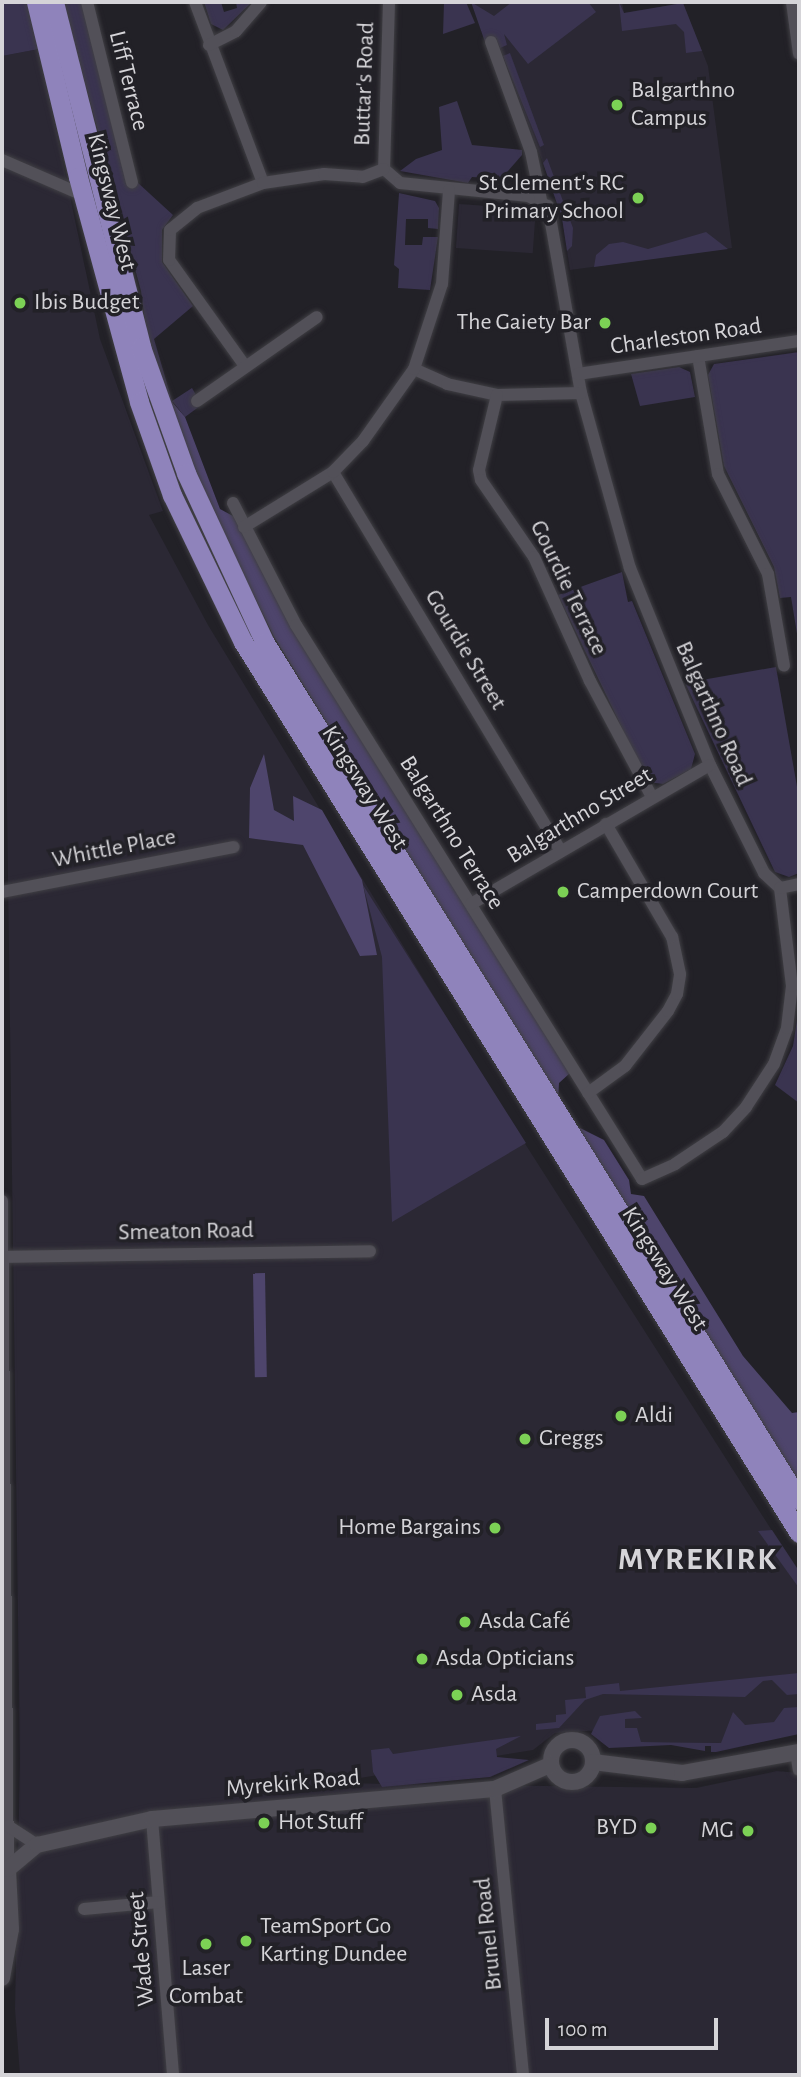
<!DOCTYPE html>
<meta charset="utf-8">
<style>
body{margin:0}
#map{position:relative;width:801px;height:2077px;overflow:hidden;background:#222127;font-family:"Alegreya Sans",sans-serif}
div>[style]{position:absolute}
[style*='--x']{left:calc(var(--x)*1px);top:calc(var(--y)*1px);width:calc(var(--w)*1px);rotate:calc(var(--a)*1deg)}
.built>*{inset:0;background:#2b2834;transform-origin:0 0}
.green>*{inset:0;background:#3a3450}
.forest>*{inset:0;background:#4e456c;transform-origin:0 0}
.roads{filter:drop-shadow(0 0 2px #403f44) drop-shadow(0 0 2px #403f44)}
.minor>*{height:12px;margin:-6px;padding:0 6px;transform-origin:6px;border-radius:6px;background:#525058}
.tertiary>*{height:16px;margin:-8px;padding:0 8px;transform-origin:8px;border-radius:8px;background:#525058}
.tertiary>.ring{margin:-8px;padding:0;box-sizing:content-box;background:none;border:16px solid #525058;border-radius:50%}
.trunk>*{height:19px;margin:-9.5px;padding:0 9.5px;transform-origin:9.5px;border-radius:9.5px;background:#8f83bb}
.dots>*{width:19px;height:19px;translate:-50% -50%;box-sizing:border-box;border:4px solid #222127;border-radius:50%}
span{translate:-50% -50%;white-space:nowrap;text-align:center;line-height:1.15;-webkit-text-stroke:7px #222127;paint-order:stroke}
.street-label{font-size:24px;color:#d5d4d8}
.poi-label{font-size:24px;color:#d5d4d8}
.left{translate:0 -50%;text-align:left}
.right{translate:-100% -50%;text-align:right}
.district-label{font-size:32px;color:#d5d4d8;font-weight:700;letter-spacing:2px}
.frame{position:absolute;inset:0;border:4px solid #d5d4d8;pointer-events:none}
.scale{position:absolute;left:545px;top:2018px;width:173px;height:32px;box-sizing:border-box;border:4px solid #d5d4d8;border-top:0;padding-left:9px;font-size:21px;line-height:24px;white-space:nowrap;color:#d5d4d8;-webkit-text-stroke:5px #222127;paint-order:stroke}
</style>
<div id="map">
<div class="built">
<i style="clip-path:polygon(471px 2px,622px 2px,624px 13px,683px 3px,708px 66px,732px 248px,570px 270px,562px 218px,543px 163px,496px 38px)"></i>
<i style="clip-path:polygon(39px 49px,100px 339px,163px 511px,149px 515px,208px 625px,494px 1095px,799px 1573px,799px 1718px,722px 1743px,623px 1742px,602px 1730px,555px 1733px,533px 1750px,329px 1783px,696px 1788px,777px 1771px,799px 1773px,799px 2075px,20px 2075px,15px 2009px,20px 1761px,2px 436px,2px 56px)"></i>
<i style="left:459px;top:204px;width:77px;height:44px;rotate:4deg"></i>
</div>
<div class="green">
<i style="clip-path:polygon(2px 2px,27px 2px,39px 49px,2px 56px)"></i>
<i style="clip-path:polygon(63px 2px,82px 2px,137px 182px,173px 215px,162px 230px,162px 262px,193px 306px,154px 339px,172px 401px,192px 388px,196px 395px,200px 406px,185px 417px,173px 402px,168px 404px,147px 336px,141px 291px)"></i>
<i style="clip-path:polygon(204px 2px,221px 2px,224px 12px,237px 8px,236px 2px,252px 2px,223px 30px,211px 24px)"></i>
<i style="clip-path:polygon(444px 2px,466px 2px,475px 23px,443px 34px)"></i>
<i style="clip-path:polygon(471px 2px,494px 16px,512px 2px,588px 2px,596px 12px,528px 64px,504px 34px,507px 45px,500px 48px,496px 38px,485px 42px)"></i>
<i style="clip-path:polygon(619px 2px,624px 13px,683px 3px,702px 51px,686px 53px,684px 32px,676px 24px,622px 31px)"></i>
<i style="clip-path:polygon(510px 53px,544px 145px,540px 147px,503px 56px)"></i>
<i style="clip-path:polygon(457px 101px,472px 145px,522px 150px,522px 155px,501px 179px,472px 177px,468px 183px,400px 171px,416px 159px,442px 150px,439px 107px)"></i>
<i style="clip-path:polygon(547px 158px,573px 228px,572px 246px,567px 251px,562px 218px,543px 163px)"></i>
<i style="clip-path:polygon(399px 193px,435px 201px,439px 208px,438px 229px,428px 228px,428px 219px,406px 219px,405px 245px,422px 245px,423px 237px,438px 237px,430px 290px,398px 288px,399px 269px,394px 265px)"></i>
<i style="clip-path:polygon(706px 232px,728px 249px,594px 267px,596px 255px,609px 244px,623px 242px,648px 249px)"></i>
<i style="clip-path:polygon(799px 352px,799px 646px,791px 597px,780px 598px,774px 567px,724px 466px,708px 375px,714px 364px)"></i>
<i style="clip-path:polygon(679px 367px,690px 372px,695px 397px,640px 406px,631px 374px)"></i>
<i style="clip-path:polygon(622px 572px,628px 602px,632px 601px,695px 754px,691px 769px,663px 784px,648px 782px,558px 595px)"></i>
<i style="clip-path:polygon(776px 667px,799px 798px,799px 873px,789px 877px,775px 872px,685px 683px)"></i>
<i style="clip-path:polygon(363px 885px,526px 1143px,392px 1222px,382px 957px)"></i>
<i style="clip-path:polygon(799px 1007px,799px 1103px,775px 1085px,793px 1046px)"></i>
<i style="clip-path:polygon(772px 1530px,799px 1571px,799px 1588px,758px 1531px)"></i>
<i style="clip-path:polygon(799px 1673px,799px 1694px,787px 1695px,772px 1680px,763px 1681px,745px 1697px,603px 1694px,585px 1700px,559px 1728px,536px 1730px,536px 1724px,556px 1722px,556px 1715px,566px 1714px,565px 1700px,586px 1698px,585px 1687px,619px 1683px,620px 1691px)"></i>
<i style="clip-path:polygon(799px 1707px,799px 1734px,716px 1752px,711px 1752px,711px 1746px,705px 1746px,705px 1751px,671px 1745px,609px 1748px,591px 1734px,600px 1716px,635px 1711px,642px 1718px,625px 1719px,625px 1728px,637px 1728px,641px 1742px,721px 1743px,733px 1712px,745px 1725px,774px 1722px,784px 1708px)"></i>
<i style="clip-path:polygon(521px 1736px,496px 1749px,497px 1757px,529px 1760px,490px 1777px,382px 1787px,373px 1772px,371px 1750px,389px 1748px,393px 1754px)"></i>
</div>
<div class="forest">
<i style="clip-path:polygon(172px 402px,185px 417px,220px 509px,233px 516px,292px 626px,570px 1073px,559px 1083px,558px 1101px,274px 637px,193px 471px,168px 404px)"></i>
<i style="clip-path:polygon(264px 754px,274px 810px,294px 821px,293px 796px,322px 810px,362px 880px,377px 955px,360px 956px,303px 845px,249px 838px,250px 788px)"></i>
<i style="clip-path:polygon(572px 1124px,604px 1140px,629px 1180px,631px 1194px,644px 1196px,743px 1356px,792px 1413px,799px 1412px,799px 1483px)"></i>
<i style="left:265px;top:1273px;width:104px;height:12px;rotate:89deg"></i>
</div>
<div class="roads">
<div class="minor">
<i style="--x:87;--y:2;--w:186;--a:76"></i>
<i style="--x:195;--y:2;--w:193;--a:69.4"></i>
<i style="--x:389;--y:2;--w:167;--a:91.7"></i>
<i style="--x:384;--y:169;--w:21;--a:41"></i>
<i style="--x:400;--y:183;--w:129;--a:5.8"></i>
<i style="--x:528;--y:196;--w:22;--a:27"></i>
<i style="--x:548;--y:206;--w:190;--a:80"></i>
<i style="--x:581;--y:393;--w:182;--a:74.4"></i>
<i style="--x:630;--y:568;--w:213;--a:67.9"></i>
<i style="--x:710;--y:765;--w:121;--a:63.4"></i>
<i style="--x:764;--y:873;--w:22;--a:43"></i>
<i style="--x:792;--y:2;--w:52;--a:82.3"></i>
<i style="--x:491;--y:42;--w:117;--a:70"></i>
<i style="--x:531;--y:152;--w:49;--a:78.2"></i>
<i style="--x:209;--y:45;--w:30;--a:-27"></i>
<i style="--x:236;--y:31;--w:38;--a:-49"></i>
<i style="--x:2;--y:160;--w:88;--a:23.4"></i>
<i style="--x:698;--y:356;--w:120;--a:80.4"></i>
<i style="--x:718;--y:474;--w:112;--a:63.4"></i>
<i style="--x:768;--y:574;--w:93;--a:80.1"></i>
<i style="--x:245;--y:366;--w:130;--a:-125.6"></i>
<i style="--x:169;--y:260;--w:30;--a:-88"></i>
<i style="--x:170;--y:230;--w:35;--a:-39"></i>
<i style="--x:197;--y:208;--w:71;--a:-20.7"></i>
<i style="--x:263;--y:183;--w:62;--a:-8.4"></i>
<i style="--x:324;--y:174;--w:39;--a:4"></i>
<i style="--x:363;--y:177;--w:22;--a:-21"></i>
<i style="--x:414;--y:369;--w:36;--a:24"></i>
<i style="--x:447;--y:384;--w:51;--a:12.4"></i>
<i style="--x:497;--y:395;--w:84;--a:-1.4"></i>
<i style="--x:578;--y:374;--w:223;--a:-8.5"></i>
<i style="--x:497;--y:395;--w:77;--a:103.5"></i>
<i style="--x:479;--y:470;--w:10;--a:79"></i>
<i style="--x:481;--y:480;--w:93;--a:55.5"></i>
<i style="--x:534;--y:557;--w:136;--a:65.7"></i>
<i style="--x:590;--y:681;--w:132;--a:61.9"></i>
<i style="--x:197;--y:401;--w:146;--a:-35"></i>
<i style="--x:333;--y:472;--w:442;--a:59"></i>
<i style="--x:233;--y:503;--w:137;--a:62.7"></i>
<i style="--x:296;--y:625;--w:653;--a:58.01"></i>
<i style="--x:642;--y:1179;--w:36;--a:-24"></i>
<i style="--x:675;--y:1164;--w:58;--a:-33.7"></i>
<i style="--x:723;--y:1132;--w:34;--a:-47"></i>
<i style="--x:746;--y:1107;--w:51;--a:-56.9"></i>
<i style="--x:774;--y:1064;--w:38;--a:-70"></i>
<i style="--x:787;--y:1028;--w:42;--a:-83.2"></i>
<i style="--x:792;--y:986;--w:99;--a:-97"></i>
<i style="--x:244;--y:527;--w:105;--a:-31.7"></i>
<i style="--x:333;--y:472;--w:43;--a:-45.9"></i>
<i style="--x:363;--y:441;--w:88;--a:-54.7"></i>
<i style="--x:414;--y:369;--w:89;--a:-71.8"></i>
<i style="--x:442;--y:284;--w:94;--a:-85.7"></i>
<i style="--x:780;--y:888;--w:19;--a:-12"></i>
<i style="--x:2;--y:892;--w:236;--a:-11"></i>
<i style="--x:471;--y:904;--w:276;--a:-30.2"></i>
<i style="--x:588;--y:1093;--w:46;--a:-36.1"></i>
<i style="--x:625;--y:1066;--w:70;--a:-52"></i>
<i style="--x:668;--y:1011;--w:19;--a:-62"></i>
<i style="--x:677;--y:994;--w:20;--a:-81"></i>
<i style="--x:680;--y:974;--w:38;--a:-102"></i>
<i style="--x:672;--y:937;--w:131;--a:-120.3"></i>
<i style="--x:2;--y:1201;--w:668;--a:89.49"></i>
<i style="--x:3;--y:1257;--w:367;--a:-0.9"></i>
<i style="--x:796;--y:1752;--w:18;--a:81"></i>
<i style="--x:495;--y:1789;--w:287;--a:84.4"></i>
<i style="--x:152;--y:1819;--w:257;--a:85.3"></i>
<i style="--x:8;--y:1826;--w:35;--a:33"></i>
<i style="--x:84;--y:1909;--w:75;--a:-5.3"></i>
</div>
<div class="tertiary">
<i class="ring" style="left:551px;top:1740px;width:26px;height:26px"></i>
<i style="--x:593;--y:1762;--w:90;--a:7"></i>
<i style="--x:682;--y:1773;--w:119;--a:-10.2"></i>
<i style="--x:2;--y:1978;--w:50;--a:-79.6"></i>
<i style="--x:11;--y:1929;--w:60;--a:-92.9"></i>
<i style="--x:8;--y:1869;--w:38;--a:-40"></i>
<i style="--x:37;--y:1845;--w:118;--a:-12.7"></i>
<i style="--x:152;--y:1819;--w:344;--a:-5"></i>
<i style="--x:495;--y:1789;--w:60;--a:-23.6"></i>
</div>
<div class="trunk">
<i style="--x:36;--y:2;--w:180;--a:76.5"></i>
<i style="--x:78;--y:177;--w:233;--a:74.8"></i>
<i style="--x:139;--y:402;--w:99;--a:70.5"></i>
<i style="--x:172;--y:495;--w:163;--a:64.2"></i>
<i style="--x:243;--y:642;--w:1050;--a:58.04"></i>
<i style="--x:54;--y:2;--w:356;--a:75.8"></i>
<i style="--x:141;--y:347;--w:134;--a:70.3"></i>
<i style="--x:186;--y:473;--w:187;--a:65.1"></i>
<i style="--x:265;--y:643;--w:1010;--a:58.07"></i>
</div>
</div>
<div class="dots">
<i style="left:617px;top:105px;background:#7cd155"></i>
<i style="left:638px;top:198px;background:#7cd155"></i>
<i style="left:20px;top:303px;background:#7cd155"></i>
<i style="left:605px;top:323px;background:#7cd155"></i>
<i style="left:563px;top:892px;background:#7cd155"></i>
<i style="left:621px;top:1416px;background:#7cd155"></i>
<i style="left:525px;top:1439px;background:#7cd155"></i>
<i style="left:495px;top:1528px;background:#7cd155"></i>
<i style="left:465px;top:1622px;background:#7cd155"></i>
<i style="left:422px;top:1659px;background:#7cd155"></i>
<i style="left:457px;top:1695px;background:#7cd155"></i>
<i style="left:264px;top:1823px;background:#7cd155"></i>
<i style="left:651px;top:1828px;background:#7cd155"></i>
<i style="left:748px;top:1831px;background:#7cd155"></i>
<i style="left:246px;top:1941px;background:#7cd155"></i>
<i style="left:206px;top:1944px;background:#7cd155"></i>
</div>
<div class="street-label">
<span style="left:128px;top:81px;rotate:76deg">Liff Terrace</span>
<span style="left:365px;top:84px;rotate:-88deg">Buttar's Road</span>
<span style="left:111px;top:202px;rotate:76deg">Kingsway West</span>
<span style="left:686px;top:337px;rotate:-8deg">Charleston Road</span>
<span style="left:568px;top:588px;rotate:64deg">Gourdie Terrace</span>
<span style="left:465px;top:650px;rotate:59deg">Gourdie Street</span>
<span style="left:713px;top:714px;rotate:66deg">Balgarthno Road</span>
<span style="left:364px;top:788px;rotate:58deg">Kingsway West</span>
<span style="left:580px;top:816px;rotate:-31deg">Balgarthno Street</span>
<span style="left:451px;top:833px;rotate:58deg">Balgarthno Terrace</span>
<span style="left:114px;top:849px;rotate:-11deg">Whittle Place</span>
<span style="left:186px;top:1232px;rotate:-1deg">Smeaton Road</span>
<span style="left:664px;top:1269px;rotate:58deg">Kingsway West</span>
<span style="left:293px;top:1784px;rotate:-5deg">Myrekirk Road</span>
<span style="left:489px;top:1934px;rotate:-96deg">Brunel Road</span>
<span style="left:142px;top:1949px;rotate:-95deg">Wade Street</span>
</div>
<div class="poi-label">
<span class="left" style="left:631px;top:105px">Balgarthno<br>Campus</span>
<span class="right" style="left:624px;top:198px">St Clement's RC<br>Primary School</span>
<span class="left" style="left:34px;top:303px">Ibis Budget</span>
<span class="right" style="left:591px;top:323px">The Gaiety Bar</span>
<span class="left" style="left:577px;top:892px">Camperdown Court</span>
<span class="left" style="left:635px;top:1416px">Aldi</span>
<span class="left" style="left:539px;top:1439px">Greggs</span>
<span class="right" style="left:481px;top:1528px">Home Bargains</span>
<span class="left" style="left:479px;top:1622px">Asda Café</span>
<span class="left" style="left:436px;top:1659px">Asda Opticians</span>
<span class="left" style="left:471px;top:1695px">Asda</span>
<span class="left" style="left:278px;top:1823px">Hot Stuff</span>
<span class="right" style="left:637px;top:1828px">BYD</span>
<span class="right" style="left:734px;top:1831px">MG</span>
<span class="left" style="left:260px;top:1941px">TeamSport Go<br>Karting Dundee</span>
<span style="left:206px;top:1983px">Laser<br>Combat</span>
</div>
<div class="district-label">
<span style="left:698px;top:1559px">MYREKIRK</span>
</div>
<div class="frame"></div>
<div class="scale">100 m</div>
</div>
